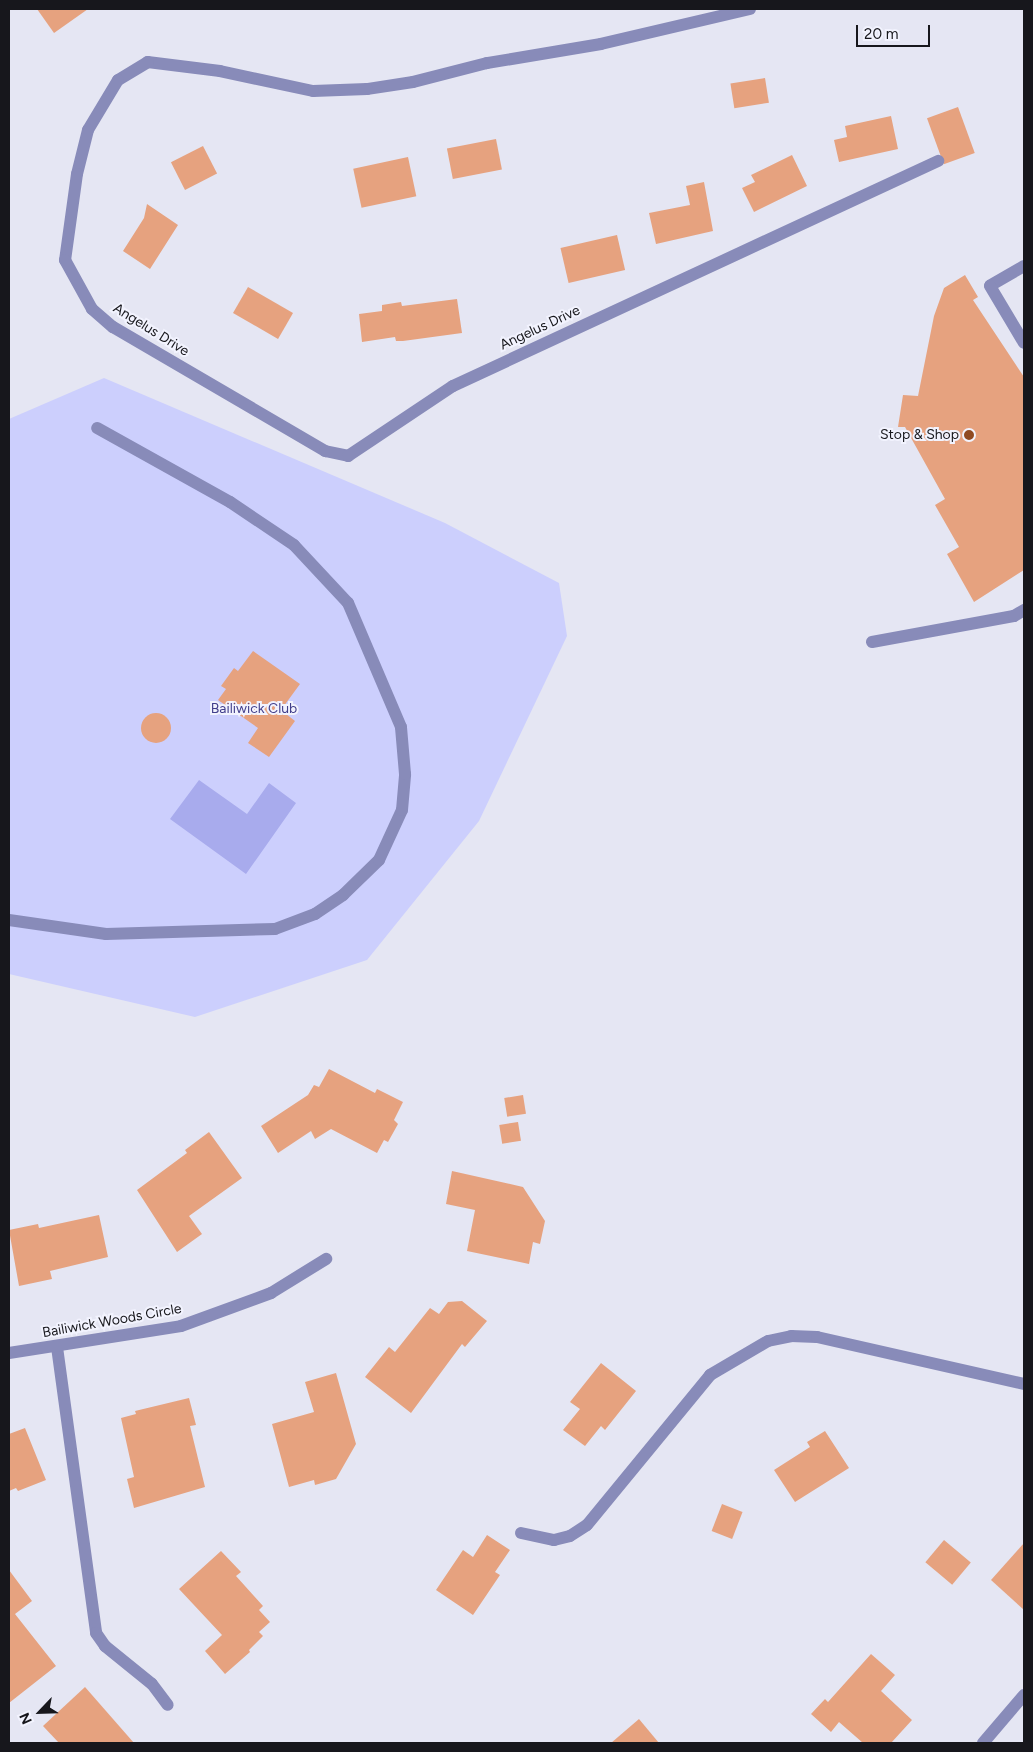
<!DOCTYPE html>
<style>
body{margin:0}
#map{position:relative;width:1033px;height:1752px;overflow:hidden;background:#e5e6f3;font-family:Figtree,sans-serif}
div>[style]{position:absolute}
[style*='--x']{left:calc(var(--x)*1px);top:calc(var(--y)*1px);width:calc(var(--w)*1px);rotate:calc(var(--a)*1deg)}
.green>*{inset:0;background:#cccffd}
.water>*{inset:0;background:#a8abed}
.building>*{inset:0;background:#e6a27f;transform-origin:0 0}
.round{border-radius:50%}
.lane>*{height:12px;margin:-6px;padding:0 6px;transform-origin:6px;border-radius:6px;background:#888bb9}
.street>*{height:12px;margin:-6px;padding:0 6px;transform-origin:6px;border-radius:6px;background:#888bb9}
.dots>*{width:14px;height:14px;translate:-50% -50%;box-sizing:border-box;border:2px solid #f2f3fe;border-radius:50%}
span{translate:-50% -50%;white-space:nowrap;text-align:center;line-height:1.15;-webkit-text-stroke:4px #f2f3fe;paint-order:stroke}
.street-label{font-size:14px;color:#17171c}
.poi-label{font-size:14px;color:#17171c}
.right{translate:-100% -50%;text-align:right}
.park-label{font-size:14px;color:#423f8c}
.frame{position:absolute;inset:0;border:10px solid #17171c;pointer-events:none}
.north{position:absolute;left:15px;top:1687px;width:50px;height:50px;-webkit-text-stroke:4px #f2f3fe;paint-order:stroke;rotate:246deg;font-size:14px;font-weight:700;line-height:20px;text-align:center;color:#17171c}
.north::after{content:'';display:block;margin:auto;width:18px;height:22px;background:#17171c;clip-path:polygon(50% 0,100% 100%,50% 72%,0 100%)}
.scale{position:absolute;left:856px;top:25px;width:74px;height:22px;box-sizing:border-box;border:2px solid #17171c;border-top:0;padding-left:6px;font-size:15px;line-height:18px;white-space:nowrap;color:#17171c;-webkit-text-stroke:4px #f2f3fe;paint-order:stroke}
</style>
<div id="map">
<div class="green">
<i style="clip-path:polygon(104px 378px,445px 523px,559px 583px,567px 636px,479px 821px,367px 960px,195px 1017px,9px 974px,9px 419px)"></i>
</div>
<div class="water">
<i style="clip-path:polygon(199px 780px,247px 814px,269px 783px,296px 803px,246px 874px,170px 819px)"></i>
</div>
<div class="building">
<i style="clip-path:polygon(37px 9px,88px 9px,54px 33px)"></i>
<i style="left:765px;top:78px;width:25px;height:35px;rotate:81deg"></i>
<i style="left:958px;top:107px;width:49px;height:33px;rotate:70deg"></i>
<i style="clip-path:polygon(891px 116px,898px 149px,839px 162px,834px 140px,847px 137px,845px 126px)"></i>
<i style="left:496px;top:139px;width:31px;height:50px;rotate:79deg"></i>
<i style="left:203px;top:146px;width:31px;height:36px;rotate:63deg"></i>
<i style="clip-path:polygon(792px 155px,807px 186px,754px 212px,742px 188px,755px 182px,751px 175px)"></i>
<i style="left:408px;top:157px;width:40px;height:56px;rotate:78deg"></i>
<i style="clip-path:polygon(704px 182px,713px 231px,656px 244px,649px 213px,690px 205px,686px 186px)"></i>
<i style="clip-path:polygon(147px 204px,178px 225px,150px 269px,123px 251px,144px 218px)"></i>
<i style="left:617px;top:235px;width:36px;height:58px;rotate:77deg"></i>
<i style="clip-path:polygon(965px 275px,978px 297px,973px 300px,1024px 377px,1024px 570px,974px 602px,947px 554px,959px 547px,935px 505px,945px 499px,905px 427px,898px 427px,903px 395px,918px 396px,934px 316px,944px 288px)"></i>
<i style="left:248px;top:287px;width:52px;height:30px;rotate:30deg"></i>
<i style="clip-path:polygon(457px 299px,462px 333px,403px 341px,396px 341px,395px 337px,362px 342px,359px 314px,382px 311px,382px 305px,401px 302px,402px 306px)"></i>
<i style="clip-path:polygon(253px 651px,300px 684px,281px 710px,295px 721px,269px 757px,248px 743px,258px 728px,218px 700px,226px 689px,221px 686px,234px 668px,238px 671px)"></i>
<i class="round" style="left:141px;top:713px;width:30px;height:30px"></i>
<i style="clip-path:polygon(329px 1069px,375px 1093px,377px 1089px,403px 1102px,394px 1120px,398px 1124px,388px 1142px,384px 1140px,377px 1153px,331px 1129px,315px 1139px,311px 1131px,278px 1153px,261px 1126px,308px 1095px,314px 1085px,319px 1087px)"></i>
<i style="left:523px;top:1095px;width:19px;height:19px;rotate:81deg"></i>
<i style="left:518px;top:1122px;width:19px;height:19px;rotate:81deg"></i>
<i style="clip-path:polygon(209px 1132px,242px 1178px,189px 1216px,202px 1234px,177px 1252px,137px 1190px,187px 1153px,185px 1150px)"></i>
<i style="clip-path:polygon(452px 1171px,523px 1187px,545px 1221px,540px 1244px,533px 1242px,529px 1264px,467px 1251px,475px 1210px,446px 1204px)"></i>
<i style="clip-path:polygon(99px 1215px,108px 1257px,50px 1271px,52px 1279px,19px 1286px,9px 1230px,38px 1224px,39px 1228px)"></i>
<i style="clip-path:polygon(462px 1301px,487px 1321px,465px 1347px,462px 1344px,411px 1413px,365px 1377px,389px 1347px,395px 1352px,430px 1308px,439px 1314px,448px 1302px)"></i>
<i style="clip-path:polygon(601px 1363px,636px 1391px,605px 1430px,601px 1426px,585px 1446px,563px 1430px,580px 1409px,570px 1402px)"></i>
<i style="clip-path:polygon(336px 1373px,356px 1444px,336px 1479px,315px 1485px,314px 1480px,289px 1487px,272px 1424px,314px 1412px,305px 1382px)"></i>
<i style="clip-path:polygon(189px 1398px,196px 1425px,190px 1426px,205px 1487px,134px 1508px,127px 1479px,134px 1477px,121px 1418px,136px 1414px,135px 1411px)"></i>
<i style="clip-path:polygon(25px 1428px,46px 1480px,18px 1491px,16px 1488px,9px 1491px,9px 1434px)"></i>
<i style="clip-path:polygon(825px 1431px,849px 1468px,795px 1502px,774px 1470px,810px 1447px,807px 1442px)"></i>
<i style="left:722px;top:1504px;width:22px;height:29px;rotate:21deg"></i>
<i style="clip-path:polygon(487px 1535px,510px 1550px,495px 1572px,500px 1575px,473px 1615px,436px 1590px,463px 1550px,473px 1557px)"></i>
<i style="left:944px;top:1540px;width:35px;height:29px;rotate:40deg"></i>
<i style="clip-path:polygon(1024px 1543px,1024px 1610px,991px 1580px)"></i>
<i style="clip-path:polygon(221px 1551px,241px 1572px,236px 1576px,263px 1606px,259px 1610px,270px 1622px,259px 1632px,263px 1636px,249px 1650px,250px 1652px,225px 1674px,205px 1651px,222px 1635px,179px 1589px)"></i>
<i style="clip-path:polygon(9px 1570px,32px 1601px,15px 1614px,56px 1666px,9px 1703px)"></i>
<i style="clip-path:polygon(871px 1654px,895px 1675px,881px 1691px,912px 1720px,891px 1743px,863px 1743px,839px 1722px,831px 1732px,811px 1714px,825px 1699px,828px 1702px)"></i>
<i style="clip-path:polygon(85px 1687px,134px 1743px,59px 1743px,43px 1726px)"></i>
<i style="clip-path:polygon(639px 1719px,659px 1743px,611px 1743px)"></i>
</div>
<div class="lane">
<i style="--x:1024;--y:266;--w:39;--a:150"></i>
<i style="--x:990;--y:286;--w:66;--a:59.2"></i>
<i style="--x:872;--y:642;--w:144;--a:-10.4"></i>
<i style="--x:1014;--y:616;--w:12;--a:-31"></i>
<i style="--x:9;--y:920;--w:98;--a:8.2"></i>
<i style="--x:106;--y:934;--w:169;--a:-1.7"></i>
<i style="--x:275;--y:929;--w:43;--a:-20.6"></i>
<i style="--x:315;--y:914;--w:34;--a:-34"></i>
<i style="--x:343;--y:895;--w:50;--a:-44.2"></i>
<i style="--x:379;--y:860;--w:55;--a:-65.3"></i>
<i style="--x:402;--y:810;--w:36;--a:-85"></i>
<i style="--x:405;--y:774;--w:47;--a:-94.9"></i>
<i style="--x:401;--y:727;--w:135;--a:-113.1"></i>
<i style="--x:348;--y:603;--w:79;--a:-133"></i>
<i style="--x:294;--y:545;--w:77;--a:-146.1"></i>
<i style="--x:230;--y:502;--w:152;--a:-150.9"></i>
<i style="--x:57;--y:1347;--w:289;--a:82.2"></i>
<i style="--x:96;--y:1633;--w:16;--a:55"></i>
<i style="--x:105;--y:1646;--w:60;--a:39"></i>
<i style="--x:152;--y:1684;--w:26;--a:53"></i>
<i style="--x:521;--y:1533;--w:34;--a:12"></i>
<i style="--x:554;--y:1540;--w:16;--a:-14"></i>
<i style="--x:570;--y:1536;--w:20;--a:-33"></i>
<i style="--x:587;--y:1525;--w:194;--a:-50.6"></i>
<i style="--x:710;--y:1375;--w:67;--a:-30.4"></i>
<i style="--x:768;--y:1341;--w:24;--a:-12"></i>
<i style="--x:791;--y:1336;--w:26;--a:2"></i>
<i style="--x:817;--y:1337;--w:212;--a:12.8"></i>
</div>
<div class="street">
<i style="--x:750;--y:9;--w:153;--a:166.8"></i>
<i style="--x:601;--y:44;--w:116;--a:170.5"></i>
<i style="--x:487;--y:63;--w:76;--a:165.6"></i>
<i style="--x:413;--y:82;--w:47;--a:171.3"></i>
<i style="--x:367;--y:89;--w:54;--a:177.9"></i>
<i style="--x:313;--y:91;--w:95;--a:-167.9"></i>
<i style="--x:220;--y:71;--w:73;--a:-172.9"></i>
<i style="--x:148;--y:62;--w:35;--a:149"></i>
<i style="--x:118;--y:80;--w:58;--a:121"></i>
<i style="--x:88;--y:130;--w:45;--a:104"></i>
<i style="--x:77;--y:174;--w:87;--a:97.9"></i>
<i style="--x:65;--y:260;--w:56;--a:61.1"></i>
<i style="--x:92;--y:309;--w:28;--a:41"></i>
<i style="--x:113;--y:327;--w:246;--a:30.3"></i>
<i style="--x:325;--y:451;--w:24;--a:12"></i>
<i style="--x:348;--y:456;--w:126;--a:-33.7"></i>
<i style="--x:453;--y:386;--w:535;--a:-24.89"></i>
<i style="--x:9;--y:1353;--w:174;--a:-8.9"></i>
<i style="--x:181;--y:1326;--w:96;--a:-20.1"></i>
<i style="--x:271;--y:1293;--w:65;--a:-31.7"></i>
<i style="--x:983;--y:1743;--w:63;--a:-49.5"></i>
</div>
<div class="dots">
<i style="left:969px;top:435px;background:#904a22"></i>
</div>
<div class="street-label">
<span style="left:540px;top:328px;rotate:-25deg">Angelus Drive</span>
<span style="left:151px;top:330px;rotate:32deg">Angelus Drive</span>
<span style="left:112px;top:1321px;rotate:-10deg">Bailiwick Woods Circle</span>
</div>
<div class="poi-label">
<span class="right" style="left:959px;top:435px">Stop &amp; Shop</span>
</div>
<div class="park-label">
<span style="left:254px;top:709px">Bailiwick Club</span>
</div>
<div class="frame"></div>
<div class="north">N</div>
<div class="scale">20 m</div>
</div>
